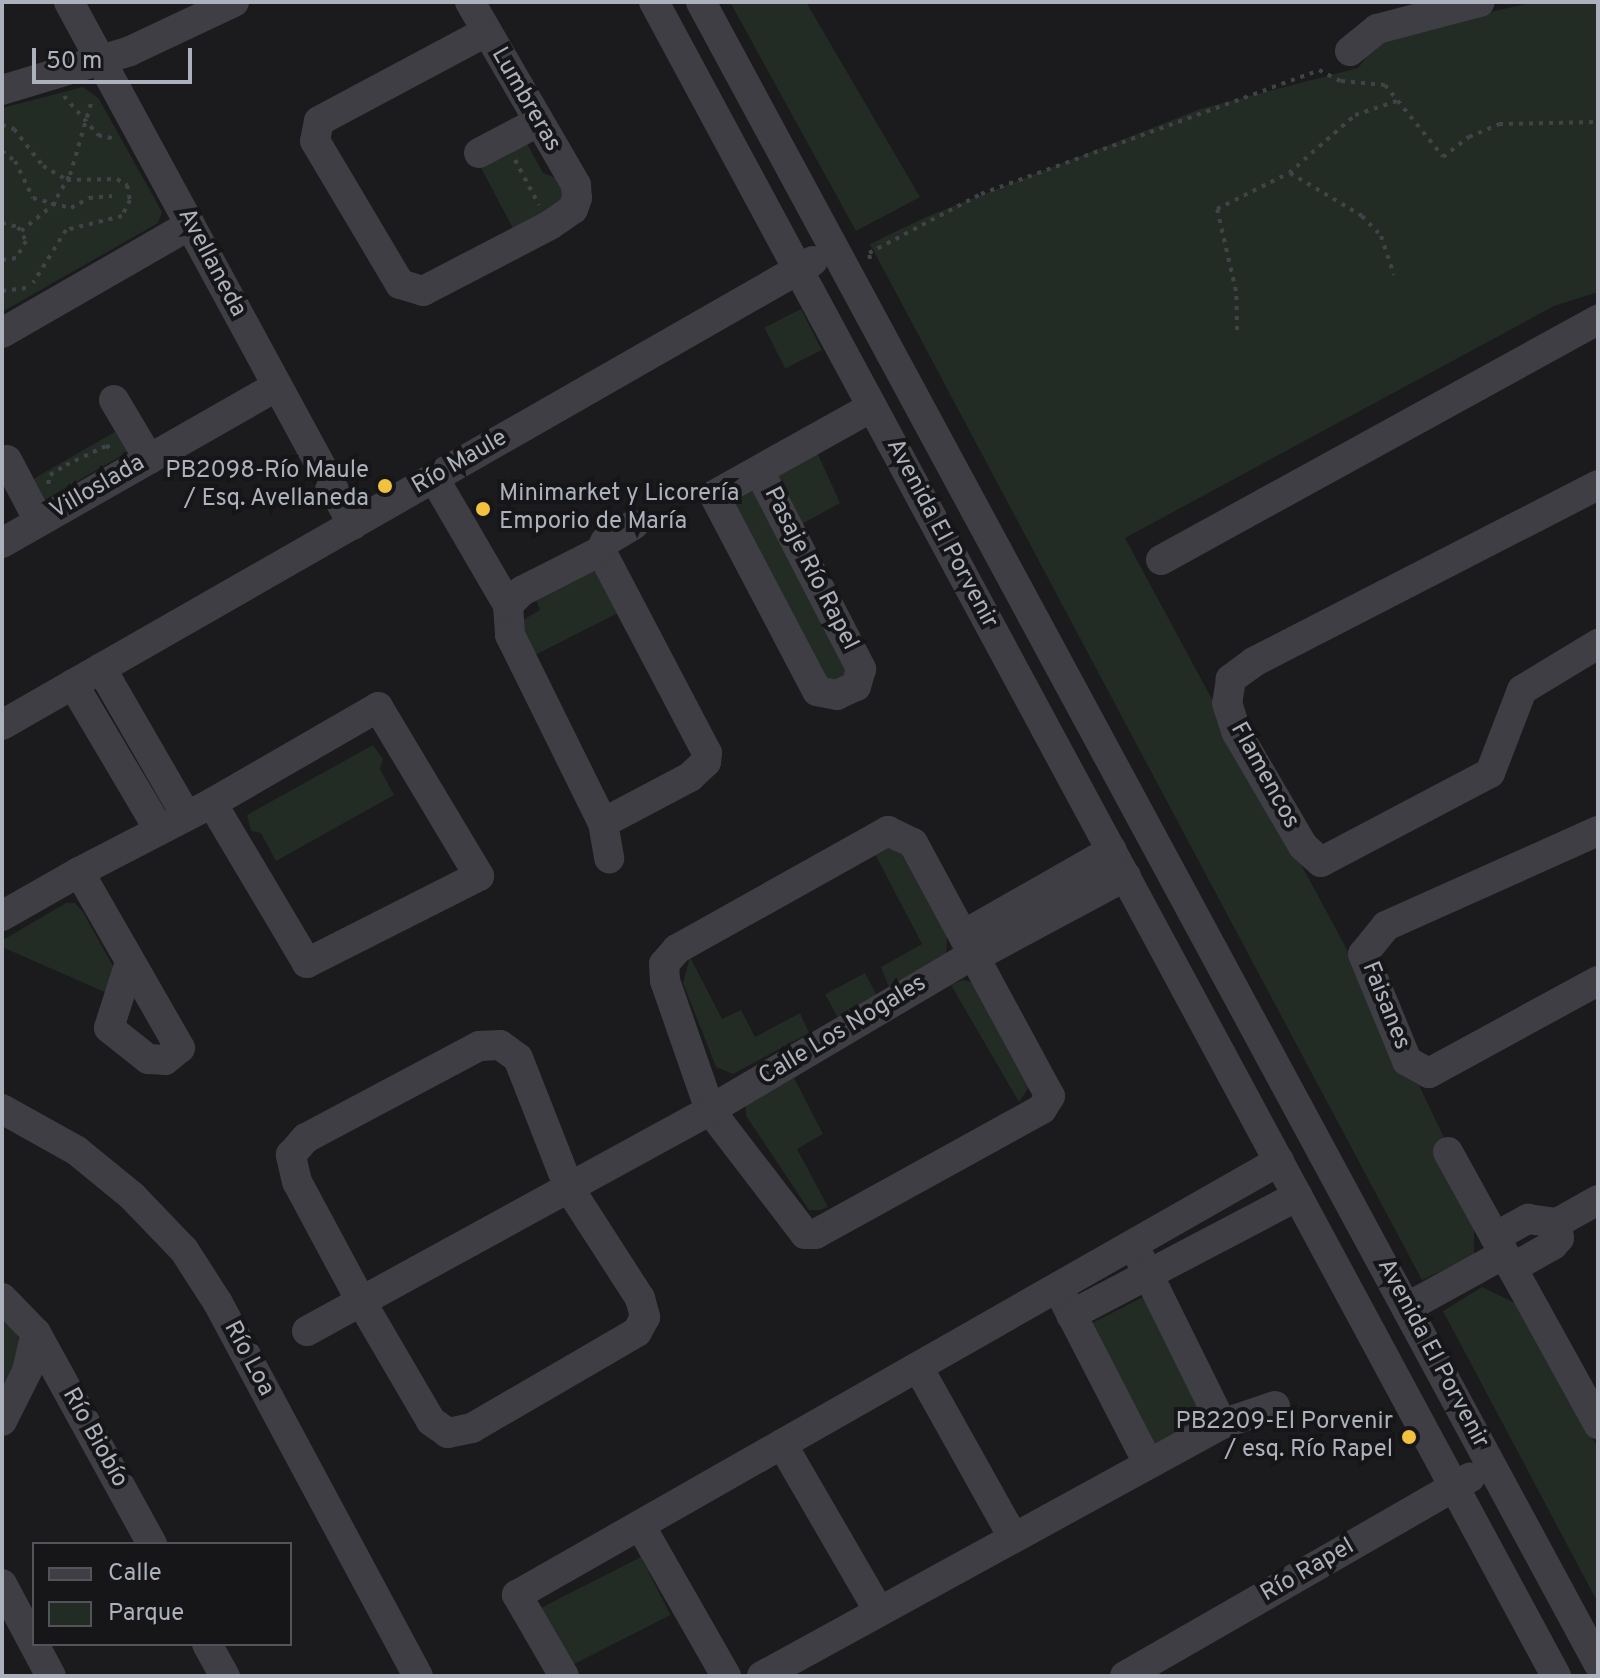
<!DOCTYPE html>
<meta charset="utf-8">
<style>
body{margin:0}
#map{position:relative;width:1600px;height:1678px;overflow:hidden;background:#1b1b1d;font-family:Overpass,sans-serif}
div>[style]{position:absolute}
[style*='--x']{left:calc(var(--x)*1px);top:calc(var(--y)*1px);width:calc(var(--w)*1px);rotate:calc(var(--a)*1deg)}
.green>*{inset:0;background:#222b24;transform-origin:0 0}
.path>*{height:4px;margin-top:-2px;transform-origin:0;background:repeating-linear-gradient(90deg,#424349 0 4px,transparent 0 10px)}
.minor>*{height:30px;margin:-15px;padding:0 15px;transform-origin:15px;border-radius:15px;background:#3e3e44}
.dots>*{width:22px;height:22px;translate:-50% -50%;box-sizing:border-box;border:4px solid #161618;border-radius:50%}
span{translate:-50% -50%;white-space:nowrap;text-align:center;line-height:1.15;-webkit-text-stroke:8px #161618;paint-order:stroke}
.street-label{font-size:24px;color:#adb1bc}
.poi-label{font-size:24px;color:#adb1bc}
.right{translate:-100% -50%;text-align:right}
.left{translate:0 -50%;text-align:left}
.frame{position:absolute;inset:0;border:4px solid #adb1bc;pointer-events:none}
.legend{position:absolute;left:32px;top:1542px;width:260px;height:104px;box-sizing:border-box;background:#161618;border:2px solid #52545a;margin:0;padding:10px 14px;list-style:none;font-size:24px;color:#adb1bc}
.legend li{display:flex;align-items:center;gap:16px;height:40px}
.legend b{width:40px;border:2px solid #52545a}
.scale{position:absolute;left:32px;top:48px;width:160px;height:36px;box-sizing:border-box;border:4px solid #adb1bc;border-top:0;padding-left:10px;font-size:24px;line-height:28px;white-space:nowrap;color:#adb1bc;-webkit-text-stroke:6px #161618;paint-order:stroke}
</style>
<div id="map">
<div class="green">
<i style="clip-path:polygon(730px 2px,806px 2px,920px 197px,856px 231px)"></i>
<i style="clip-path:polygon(1535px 2px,1598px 2px,1598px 292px,1554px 306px,1125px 538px,1344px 944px,1399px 1063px,1418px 1083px,1447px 1144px,1474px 1223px,1474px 1256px,1422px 1280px,870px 244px,926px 217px,1200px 109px,1358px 68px,1383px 36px)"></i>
<i style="clip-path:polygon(83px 87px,99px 99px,162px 212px,158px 223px,2px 312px,2px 108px)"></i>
<i style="clip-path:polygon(525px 140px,543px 173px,560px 180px,566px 191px,562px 210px,516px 234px,479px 164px)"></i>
<i style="left:801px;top:309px;width:46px;height:41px;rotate:63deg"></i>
<i style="left:118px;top:430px;width:24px;height:102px;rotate:60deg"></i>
<i style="clip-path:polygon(815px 448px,840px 503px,782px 535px,851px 669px,828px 689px,728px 516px,732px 490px)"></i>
<i style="clip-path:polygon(589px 568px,604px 572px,622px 611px,533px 656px,518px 623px,540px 610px,535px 597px)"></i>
<i style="clip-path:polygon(373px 745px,383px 759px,380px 769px,394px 795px,276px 861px,261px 833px,251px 831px,247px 815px)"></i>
<i style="clip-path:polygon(889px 847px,902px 855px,947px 937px,946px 955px,889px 987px,881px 967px,922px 944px,875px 854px)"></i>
<i style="clip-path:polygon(66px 903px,75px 903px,83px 912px,114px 968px,107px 993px,2px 947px,3px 940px)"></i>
<i style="clip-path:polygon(690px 957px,722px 1019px,741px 1010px,755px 1037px,800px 1013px,809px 1033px,733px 1074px,716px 1067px,683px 983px)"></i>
<i style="left:865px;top:973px;width:26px;height:45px;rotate:62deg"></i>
<i style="clip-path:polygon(963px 980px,973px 982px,1029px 1087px,1019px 1102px,951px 985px)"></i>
<i style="clip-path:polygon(794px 1078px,823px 1134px,797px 1149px,828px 1207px,820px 1210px,809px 1210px,746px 1116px,746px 1105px)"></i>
<i style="clip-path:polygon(1482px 1287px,1523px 1307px,1598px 1448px,1598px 1603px,1443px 1311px)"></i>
<i style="left:1145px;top:1296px;width:139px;height:61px;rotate:63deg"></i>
<i style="clip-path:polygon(2px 1314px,15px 1322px,21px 1350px,2px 1387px)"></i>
<i style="left:641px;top:1557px;width:65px;height:112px;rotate:63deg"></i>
</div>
<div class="path">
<i style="--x:64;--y:96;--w:52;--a:48.9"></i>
<i style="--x:98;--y:135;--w:18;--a:13"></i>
<i style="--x:2;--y:125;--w:13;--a:18"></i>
<i style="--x:14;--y:129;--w:47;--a:51.9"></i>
<i style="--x:43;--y:166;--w:28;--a:30"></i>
<i style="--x:67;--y:180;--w:50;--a:-1.1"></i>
<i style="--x:117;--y:179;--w:12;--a:31"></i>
<i style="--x:127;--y:185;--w:15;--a:79"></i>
<i style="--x:130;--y:200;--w:18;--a:117"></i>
<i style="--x:122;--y:216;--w:58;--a:166"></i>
<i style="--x:66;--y:230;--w:62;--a:121.9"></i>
<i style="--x:2;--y:151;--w:16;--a:38"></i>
<i style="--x:15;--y:161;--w:41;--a:64.1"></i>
<i style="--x:33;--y:198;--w:39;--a:15"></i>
<i style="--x:71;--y:208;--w:21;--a:-29"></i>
<i style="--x:89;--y:198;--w:23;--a:-5"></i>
<i style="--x:515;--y:160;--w:51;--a:61.9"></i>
<i style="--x:1290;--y:173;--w:84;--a:30.8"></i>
<i style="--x:1362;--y:216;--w:28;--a:46"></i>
<i style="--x:1381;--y:236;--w:41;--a:71.6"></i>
<i style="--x:2;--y:223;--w:16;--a:14"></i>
<i style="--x:18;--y:227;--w:16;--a:60"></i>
<i style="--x:26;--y:241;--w:20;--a:120"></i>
<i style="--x:16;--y:258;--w:14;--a:172"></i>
<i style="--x:21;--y:231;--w:40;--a:-39"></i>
<i style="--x:52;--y:206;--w:36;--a:-60"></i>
<i style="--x:70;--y:175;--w:78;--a:-73.7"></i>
<i style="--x:870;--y:259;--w:6;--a:-99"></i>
<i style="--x:869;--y:253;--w:127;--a:-27.8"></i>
<i style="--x:981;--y:194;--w:360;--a:-20.1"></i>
<i style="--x:1319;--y:70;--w:25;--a:27"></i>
<i style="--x:1341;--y:81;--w:44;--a:5.2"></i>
<i style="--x:1385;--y:85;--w:92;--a:51.1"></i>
<i style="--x:1443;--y:157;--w:33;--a:-38"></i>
<i style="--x:1469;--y:137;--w:33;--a:-23"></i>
<i style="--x:1499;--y:124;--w:99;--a:-1.2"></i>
<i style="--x:2;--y:291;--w:24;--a:-7"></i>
<i style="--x:1237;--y:330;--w:39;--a:-91"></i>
<i style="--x:1236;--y:291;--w:84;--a:-103"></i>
<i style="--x:1217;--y:209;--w:80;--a:-26.6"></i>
<i style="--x:1289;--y:173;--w:88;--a:-41.3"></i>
<i style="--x:1355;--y:115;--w:47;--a:-18.4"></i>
<i style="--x:48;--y:484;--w:9;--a:-77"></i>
<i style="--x:50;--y:475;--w:19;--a:-32"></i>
<i style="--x:66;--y:465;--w:44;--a:-25.4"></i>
<i style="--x:106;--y:446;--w:9;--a:18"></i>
</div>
<div class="minor">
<i style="--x:69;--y:2;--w:595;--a:61.5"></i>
<i style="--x:470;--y:2;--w:211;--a:59.9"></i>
<i style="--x:576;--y:185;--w:13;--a:86"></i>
<i style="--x:577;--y:198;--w:12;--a:110"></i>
<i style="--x:573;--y:209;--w:28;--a:145"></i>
<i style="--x:550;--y:225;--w:143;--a:152.5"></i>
<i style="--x:423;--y:291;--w:24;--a:-163"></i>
<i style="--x:400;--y:284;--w:166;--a:-120.7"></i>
<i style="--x:315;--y:141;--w:20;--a:-79"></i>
<i style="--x:319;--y:121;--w:189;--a:-28.1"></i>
<i style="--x:654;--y:2;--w:1902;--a:61.68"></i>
<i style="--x:701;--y:2;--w:1888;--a:61.63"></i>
<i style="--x:1350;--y:51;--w:35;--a:-39"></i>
<i style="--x:1377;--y:29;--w:106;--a:-14.7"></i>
<i style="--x:2;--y:90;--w:134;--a:-16.9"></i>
<i style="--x:130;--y:51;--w:115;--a:-25.2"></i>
<i style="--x:479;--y:153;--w:64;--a:-27.8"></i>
<i style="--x:2;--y:333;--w:217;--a:-29.9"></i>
<i style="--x:114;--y:400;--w:69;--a:59.3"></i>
<i style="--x:7;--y:460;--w:69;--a:62.3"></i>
<i style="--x:759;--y:471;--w:223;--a:62.7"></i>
<i style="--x:861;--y:669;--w:18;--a:106"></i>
<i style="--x:856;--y:686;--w:21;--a:155"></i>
<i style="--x:837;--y:695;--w:20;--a:-169"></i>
<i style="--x:817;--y:691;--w:221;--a:-117.7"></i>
<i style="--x:714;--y:495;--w:181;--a:-29.1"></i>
<i style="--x:434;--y:478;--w:147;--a:59.8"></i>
<i style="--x:1598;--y:485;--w:387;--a:152.8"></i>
<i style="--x:1254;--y:662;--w:29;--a:144"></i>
<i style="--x:1231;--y:679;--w:24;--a:99"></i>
<i style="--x:1227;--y:703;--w:32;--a:72"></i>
<i style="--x:1237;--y:733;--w:131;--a:59.7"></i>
<i style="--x:1303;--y:846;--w:24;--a:42"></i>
<i style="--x:1321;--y:862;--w:191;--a:-27.8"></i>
<i style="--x:1490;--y:773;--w:89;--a:-68.9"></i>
<i style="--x:1522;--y:690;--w:89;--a:-31.2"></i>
<i style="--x:2;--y:543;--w:317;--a:-29.7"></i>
<i style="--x:601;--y:551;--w:228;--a:62.3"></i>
<i style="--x:707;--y:753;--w:9;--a:96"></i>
<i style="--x:706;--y:762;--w:22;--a:137"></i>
<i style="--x:690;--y:777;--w:98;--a:152.1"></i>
<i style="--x:1161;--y:560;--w:499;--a:-28.8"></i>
<i style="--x:508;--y:605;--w:30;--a:86"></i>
<i style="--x:510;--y:635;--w:210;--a:63.7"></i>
<i style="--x:603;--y:823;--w:36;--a:80"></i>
<i style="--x:508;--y:605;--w:20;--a:-45"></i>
<i style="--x:522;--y:591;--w:89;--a:-26.9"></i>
<i style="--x:601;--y:551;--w:10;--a:-66"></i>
<i style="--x:605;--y:542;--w:33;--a:-31"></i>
<i style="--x:101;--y:668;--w:170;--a:60"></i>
<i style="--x:73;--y:684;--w:167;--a:59.4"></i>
<i style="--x:378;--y:707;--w:197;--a:59.1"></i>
<i style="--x:479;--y:876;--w:193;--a:153.2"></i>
<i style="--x:307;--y:963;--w:186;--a:-120.7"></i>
<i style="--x:212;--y:803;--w:192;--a:-30"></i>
<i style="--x:2;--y:725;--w:934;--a:-29.78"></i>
<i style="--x:888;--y:831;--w:28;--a:26"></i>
<i style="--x:913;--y:843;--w:288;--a:61.6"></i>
<i style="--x:1050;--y:1096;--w:15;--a:122"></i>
<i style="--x:1042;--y:1109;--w:258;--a:151.1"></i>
<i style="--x:816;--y:1234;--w:11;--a:180"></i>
<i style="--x:805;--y:1234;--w:156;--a:-127.5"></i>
<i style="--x:710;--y:1110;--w:137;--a:-109.2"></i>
<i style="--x:665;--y:981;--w:17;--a:-93"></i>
<i style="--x:664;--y:964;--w:20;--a:-49"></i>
<i style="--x:677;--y:949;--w:242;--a:-29.2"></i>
<i style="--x:1598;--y:831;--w:232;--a:155.9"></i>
<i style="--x:1386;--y:926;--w:36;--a:129"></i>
<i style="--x:1363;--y:954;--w:116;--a:67.6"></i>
<i style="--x:1407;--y:1061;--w:25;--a:29"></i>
<i style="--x:1429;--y:1073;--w:192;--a:-28.6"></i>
<i style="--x:2;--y:916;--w:89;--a:-29.7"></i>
<i style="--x:965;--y:934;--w:169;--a:-29.7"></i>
<i style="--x:977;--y:956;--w:169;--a:-28.2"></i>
<i style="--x:130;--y:962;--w:69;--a:107.7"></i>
<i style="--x:109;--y:1028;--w:50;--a:38.5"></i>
<i style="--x:148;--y:1059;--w:17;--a:3"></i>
<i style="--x:165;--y:1060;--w:19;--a:-39"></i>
<i style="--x:180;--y:1048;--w:203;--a:-119.8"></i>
<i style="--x:79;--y:872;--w:150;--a:-27.4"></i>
<i style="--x:500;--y:1045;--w:22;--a:36"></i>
<i style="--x:518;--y:1058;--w:140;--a:68.6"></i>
<i style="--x:569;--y:1188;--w:131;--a:57.2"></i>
<i style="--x:640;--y:1298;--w:20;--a:75"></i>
<i style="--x:645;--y:1317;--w:17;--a:118"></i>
<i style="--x:637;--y:1332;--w:191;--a:149.8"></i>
<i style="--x:472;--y:1428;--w:25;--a:168"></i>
<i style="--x:448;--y:1433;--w:21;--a:-145"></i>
<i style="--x:431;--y:1421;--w:137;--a:-120.3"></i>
<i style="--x:362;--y:1303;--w:137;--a:-118.2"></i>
<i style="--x:297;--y:1182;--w:28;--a:-103"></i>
<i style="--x:291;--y:1155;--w:23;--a:-49"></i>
<i style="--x:306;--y:1138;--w:196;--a:-28"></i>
<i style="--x:479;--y:1046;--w:21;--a:-3"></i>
<i style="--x:2;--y:1109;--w:86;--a:29.2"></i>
<i style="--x:77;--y:1151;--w:71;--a:39.3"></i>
<i style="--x:132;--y:1196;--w:75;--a:46.1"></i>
<i style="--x:184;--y:1250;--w:63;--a:57.3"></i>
<i style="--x:218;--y:1303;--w:423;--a:61.8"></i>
<i style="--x:1448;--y:1152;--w:311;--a:61.1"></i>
<i style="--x:1495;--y:1237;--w:38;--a:-29"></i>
<i style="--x:1528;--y:1219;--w:29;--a:8"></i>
<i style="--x:1557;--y:1223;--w:47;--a:-29.3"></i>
<i style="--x:1140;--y:1258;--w:185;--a:63.7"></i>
<i style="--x:1512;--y:1268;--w:47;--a:-29.3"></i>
<i style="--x:1553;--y:1245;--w:9;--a:-49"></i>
<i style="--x:1559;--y:1238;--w:15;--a:-98"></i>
<i style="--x:2;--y:1298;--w:49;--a:45.8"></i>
<i style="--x:36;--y:1333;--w:241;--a:61.2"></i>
<i style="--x:1063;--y:1298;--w:186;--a:62.7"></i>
<i style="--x:1408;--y:1307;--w:110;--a:-28.9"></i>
<i style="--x:1071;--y:1315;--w:256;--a:-27.7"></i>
<i style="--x:307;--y:1331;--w:460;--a:-28.7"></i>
<i style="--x:710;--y:1110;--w:308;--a:-30.6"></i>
<i style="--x:918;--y:1367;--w:195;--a:60.8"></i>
<i style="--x:2;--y:1421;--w:56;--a:-63.4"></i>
<i style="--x:27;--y:1371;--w:39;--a:-77"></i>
<i style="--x:782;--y:1444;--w:193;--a:59.9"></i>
<i style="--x:640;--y:1525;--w:174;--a:60.3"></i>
<i style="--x:2;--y:1584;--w:104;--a:62"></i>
<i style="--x:207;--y:1644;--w:37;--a:61"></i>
<i style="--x:564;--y:1676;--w:94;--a:-120.1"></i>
<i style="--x:517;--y:1595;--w:877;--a:-29.66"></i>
<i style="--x:762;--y:1676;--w:525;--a:-28.72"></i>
<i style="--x:1222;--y:1424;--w:56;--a:-18.8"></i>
<i style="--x:1125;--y:1676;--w:398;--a:-29.9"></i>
</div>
<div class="dots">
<i style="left:385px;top:486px;background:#f1c13f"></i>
<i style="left:483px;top:509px;background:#f1c13f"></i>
<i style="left:1409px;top:1437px;background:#f1c13f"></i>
</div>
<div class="street-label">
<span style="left:525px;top:100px;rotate:60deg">Lumbreras</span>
<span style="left:211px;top:263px;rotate:62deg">Avellaneda</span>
<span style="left:460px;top:463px;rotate:-30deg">Río Maule</span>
<span style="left:98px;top:488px;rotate:-30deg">Villoslada</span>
<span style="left:941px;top:534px;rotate:62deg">Avenida El Porvenir</span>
<span style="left:810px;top:569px;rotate:63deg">Pasaje Río Rapel</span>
<span style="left:1264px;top:776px;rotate:61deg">Flamencos</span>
<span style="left:1385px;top:1006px;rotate:68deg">Faisanes</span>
<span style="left:843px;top:1031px;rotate:-31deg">Calle Los Nogales</span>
<span style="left:1432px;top:1354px;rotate:62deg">Avenida El Porvenir</span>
<span style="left:248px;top:1359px;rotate:62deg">Río Loa</span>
<span style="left:94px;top:1438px;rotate:61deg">Río Biobío</span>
<span style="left:1308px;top:1571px;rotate:-30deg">Río Rapel</span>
</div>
<div class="poi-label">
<span class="right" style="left:369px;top:486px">PB2098-Río Maule<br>/ Esq. Avellaneda</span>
<span class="left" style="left:499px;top:509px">Minimarket y Licorería<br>Emporio de María</span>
<span class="right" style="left:1393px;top:1437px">PB2209-El Porvenir<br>/ esq. Río Rapel</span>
</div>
<div class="frame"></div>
<ul class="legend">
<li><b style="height:10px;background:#3e3e44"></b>Calle</li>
<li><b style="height:22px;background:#222b24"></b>Parque</li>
</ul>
<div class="scale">50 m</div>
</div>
